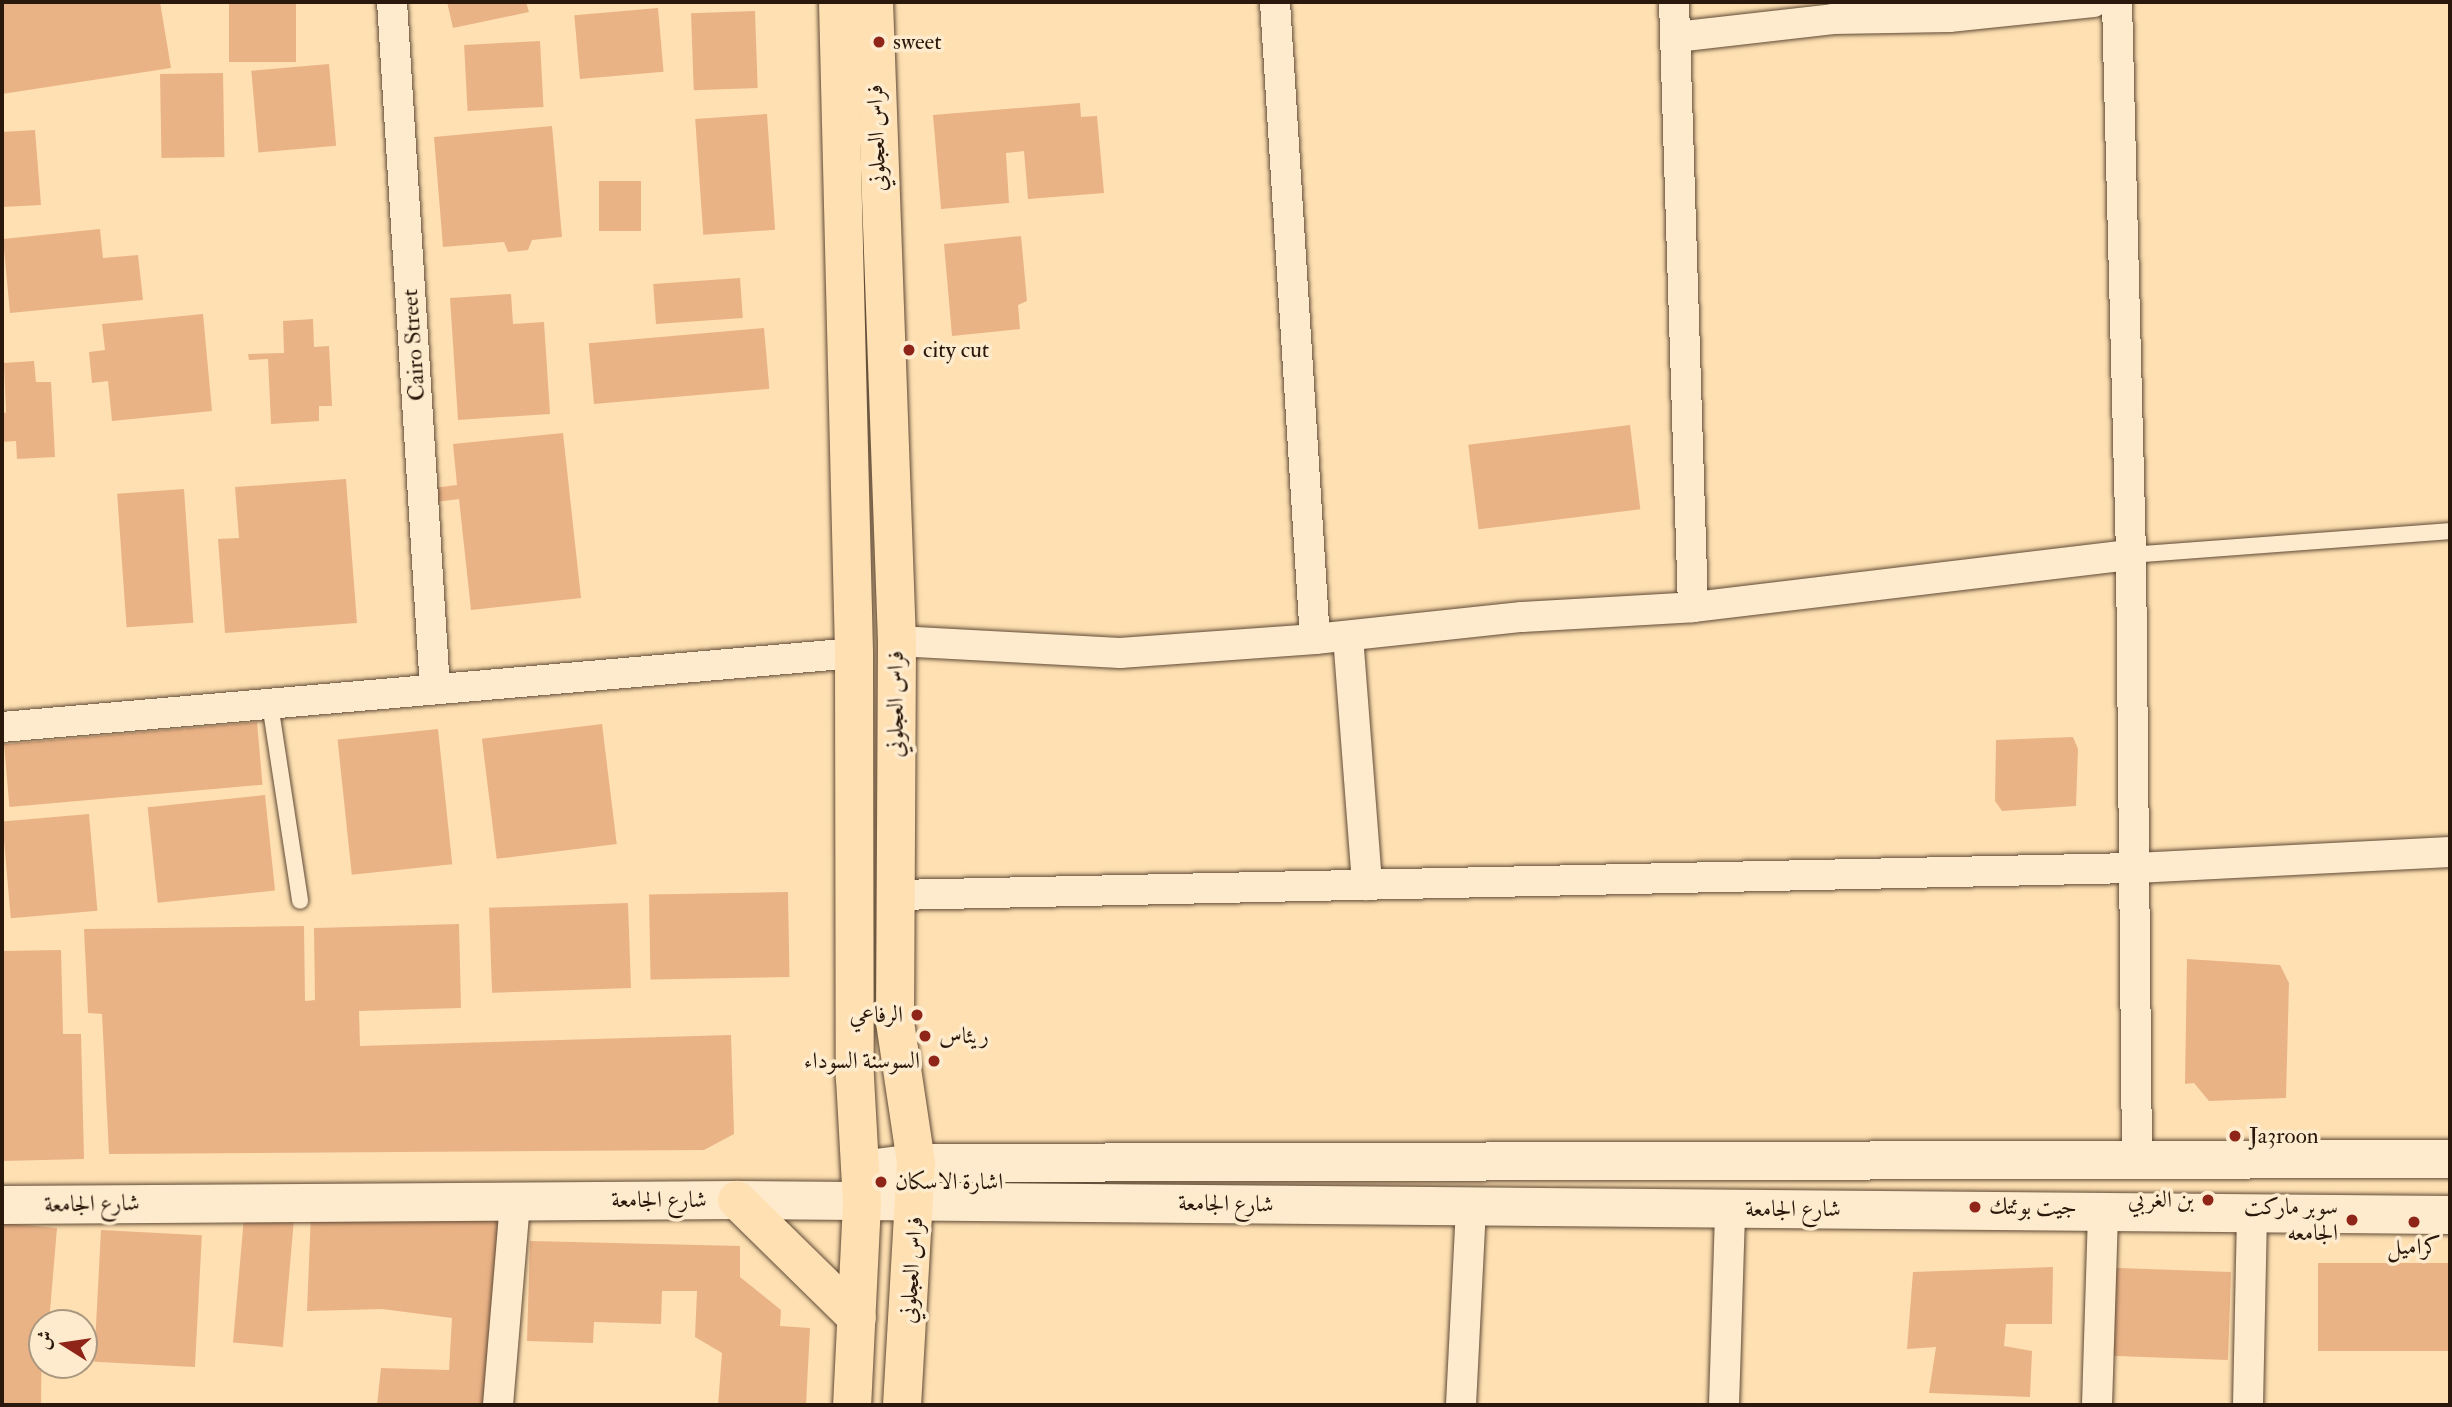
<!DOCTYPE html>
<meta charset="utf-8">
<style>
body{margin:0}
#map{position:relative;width:2452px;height:1407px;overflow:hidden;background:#fee0b2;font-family:"IM FELL Double Pica",Amiri,serif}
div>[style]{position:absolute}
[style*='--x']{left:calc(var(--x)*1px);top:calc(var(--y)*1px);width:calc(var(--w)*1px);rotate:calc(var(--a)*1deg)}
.building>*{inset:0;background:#eab386;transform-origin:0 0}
.roads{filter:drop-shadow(0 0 2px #604a36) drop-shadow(0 0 2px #604a36)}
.lane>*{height:16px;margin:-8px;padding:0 8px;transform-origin:8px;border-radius:8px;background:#feebcd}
.street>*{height:30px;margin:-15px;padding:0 15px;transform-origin:15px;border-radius:15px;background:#feebcd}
.secondary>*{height:38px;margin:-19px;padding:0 19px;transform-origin:19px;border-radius:19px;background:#feebcd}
.primary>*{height:38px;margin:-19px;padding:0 19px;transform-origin:19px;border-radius:19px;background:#fee0b2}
.dots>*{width:19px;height:19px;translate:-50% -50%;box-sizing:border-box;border:4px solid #feebcd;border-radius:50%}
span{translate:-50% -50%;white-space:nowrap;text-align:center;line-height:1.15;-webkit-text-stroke:7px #feebcd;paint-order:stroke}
.poi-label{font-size:23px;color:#2b180c}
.left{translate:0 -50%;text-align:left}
.right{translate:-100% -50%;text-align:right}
.street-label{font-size:23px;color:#2b180c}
.frame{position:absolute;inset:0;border:4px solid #2b180c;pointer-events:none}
.north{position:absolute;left:28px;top:1309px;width:70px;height:70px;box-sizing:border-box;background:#feebcd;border:2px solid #aa9780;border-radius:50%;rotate:282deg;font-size:19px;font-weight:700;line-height:28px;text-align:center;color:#2b180c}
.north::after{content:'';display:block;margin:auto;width:24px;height:32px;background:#8f2418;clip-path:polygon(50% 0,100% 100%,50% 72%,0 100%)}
</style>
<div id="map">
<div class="building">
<i style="clip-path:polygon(2px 2px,160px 2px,171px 68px,2px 94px)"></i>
<i style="left:229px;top:2px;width:67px;height:60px"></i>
<i style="clip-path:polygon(447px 2px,526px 2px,529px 12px,453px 28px)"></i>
<i style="left:658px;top:8px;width:64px;height:84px;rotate:85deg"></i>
<i style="left:755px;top:11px;width:77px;height:64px;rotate:88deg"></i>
<i style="left:540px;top:41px;width:66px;height:76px;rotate:87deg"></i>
<i style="left:329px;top:64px;width:82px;height:78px;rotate:85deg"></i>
<i style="left:223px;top:73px;width:84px;height:63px;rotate:89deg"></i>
<i style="clip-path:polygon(1080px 103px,1081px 117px,1097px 116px,1104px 193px,1028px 199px,1024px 151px,1006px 153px,1009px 203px,941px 209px,933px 115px)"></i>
<i style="left:767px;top:114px;width:116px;height:72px;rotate:86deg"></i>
<i style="clip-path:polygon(552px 126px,562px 237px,532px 240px,528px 250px,508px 252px,504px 242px,443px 247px,434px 137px)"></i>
<i style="clip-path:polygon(35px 130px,41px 205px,2px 207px,2px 132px)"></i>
<i style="left:599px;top:181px;width:42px;height:50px"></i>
<i style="clip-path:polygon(100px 229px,103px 258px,138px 255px,143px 300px,10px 313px,3px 239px)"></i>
<i style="clip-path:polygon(1021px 236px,1027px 301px,1018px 305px,1020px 329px,952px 336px,944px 244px)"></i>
<i style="left:740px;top:278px;width:40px;height:87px;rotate:86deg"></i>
<i style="clip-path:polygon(511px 294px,513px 324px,544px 322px,550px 414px,458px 420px,450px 298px)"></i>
<i style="clip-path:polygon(203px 314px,212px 411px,112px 421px,108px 381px,92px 383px,89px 352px,105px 350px,102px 324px)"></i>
<i style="clip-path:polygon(313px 319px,314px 347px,329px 346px,332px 406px,319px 406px,319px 421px,271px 424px,268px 359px,249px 360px,248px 354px,284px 353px,283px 321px)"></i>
<i style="left:764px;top:328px;width:61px;height:176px;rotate:85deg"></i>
<i style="clip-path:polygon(34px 361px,36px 382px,51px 382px,55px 457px,17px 459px,16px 441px,2px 442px,2px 412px,6px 413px,4px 363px)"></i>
<i style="left:1630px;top:425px;width:85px;height:163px;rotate:83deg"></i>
<i style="clip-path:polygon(563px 433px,581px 598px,471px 610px,459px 499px,428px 503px,426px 489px,457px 485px,453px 444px)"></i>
<i style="clip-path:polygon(346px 479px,357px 623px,225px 633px,218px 539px,239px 538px,235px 487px)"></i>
<i style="left:184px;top:489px;width:134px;height:67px;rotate:86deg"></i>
<i style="left:257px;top:722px;width:63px;height:254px;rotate:85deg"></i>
<i style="left:602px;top:724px;width:121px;height:121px;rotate:83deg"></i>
<i style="left:438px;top:729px;width:136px;height:101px;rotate:84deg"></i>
<i style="clip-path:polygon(2073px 737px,2078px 749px,2076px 806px,2002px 811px,1995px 801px,1996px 740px)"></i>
<i style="left:265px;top:795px;width:96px;height:118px;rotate:84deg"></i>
<i style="left:89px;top:814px;width:97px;height:87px;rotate:85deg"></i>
<i style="left:788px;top:892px;width:85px;height:139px;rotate:89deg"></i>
<i style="left:628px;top:903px;width:85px;height:139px;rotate:88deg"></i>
<i style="clip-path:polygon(459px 924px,461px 1008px,359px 1011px,360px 1046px,731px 1035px,734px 1134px,704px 1150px,109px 1154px,102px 1014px,88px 1013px,84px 929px,304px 926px,305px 1001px,315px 1000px,314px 928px)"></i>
<i style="clip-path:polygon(61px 950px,63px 1034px,81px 1034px,84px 1159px,2px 1161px,2px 951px)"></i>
<i style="clip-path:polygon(2187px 959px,2280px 965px,2289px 983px,2286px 1098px,2209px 1101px,2194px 1083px,2185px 1084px)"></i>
<i style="clip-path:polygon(504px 1208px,483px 1405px,377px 1405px,381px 1368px,449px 1370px,452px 1318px,382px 1309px,307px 1311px,311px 1212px)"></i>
<i style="left:244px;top:1217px;width:50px;height:126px;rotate:5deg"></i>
<i style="clip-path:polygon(2px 1223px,57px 1228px,49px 1323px,42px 1323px,41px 1405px,2px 1405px)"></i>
<i style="left:101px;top:1230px;width:101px;height:132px;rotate:3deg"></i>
<i style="clip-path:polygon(530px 1241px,740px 1246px,740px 1277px,781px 1310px,780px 1326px,810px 1328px,806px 1405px,718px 1405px,722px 1353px,695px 1337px,697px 1291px,662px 1291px,661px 1324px,594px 1322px,593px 1343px,527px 1341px)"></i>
<i style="left:2450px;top:1263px;width:88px;height:132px;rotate:90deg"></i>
<i style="clip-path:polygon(2053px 1267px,2052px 1324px,2006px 1324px,2004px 1346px,2032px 1351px,2030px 1397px,1929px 1393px,1936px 1347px,1907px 1349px,1913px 1272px)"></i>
<i style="left:2231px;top:1272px;width:88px;height:126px;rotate:92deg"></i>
</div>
<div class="roads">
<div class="lane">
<i style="--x:2131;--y:555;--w:320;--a:-4.3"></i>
<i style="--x:270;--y:704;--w:199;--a:81.3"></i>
</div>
<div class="street">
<i style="--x:392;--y:2;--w:688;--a:86.42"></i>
<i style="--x:1275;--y:2;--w:638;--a:86.41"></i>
<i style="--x:1674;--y:2;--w:605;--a:88.2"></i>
<i style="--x:2117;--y:2;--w:553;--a:88.55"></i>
<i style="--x:2131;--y:555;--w:603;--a:89.43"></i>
<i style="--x:1676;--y:37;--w:158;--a:-6.5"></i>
<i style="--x:1833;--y:19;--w:116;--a:-1"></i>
<i style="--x:1949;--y:17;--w:145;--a:-5.9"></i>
<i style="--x:1348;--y:636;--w:250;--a:85.6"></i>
<i style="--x:897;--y:641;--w:223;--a:3.1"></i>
<i style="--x:1120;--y:653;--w:196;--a:-4.1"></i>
<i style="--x:1315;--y:639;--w:208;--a:-6.1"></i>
<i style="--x:1522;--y:617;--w:171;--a:-3.3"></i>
<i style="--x:1693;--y:607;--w:441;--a:-6.8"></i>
<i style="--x:2;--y:727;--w:855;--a:-4.96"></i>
<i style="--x:896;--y:895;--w:1240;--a:-1.25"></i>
<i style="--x:2136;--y:868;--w:314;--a:-2.9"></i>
<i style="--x:498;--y:1405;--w:205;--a:-85.2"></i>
<i style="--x:1461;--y:1405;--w:198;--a:-87.1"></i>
<i style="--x:1724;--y:1405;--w:196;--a:-88.2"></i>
<i style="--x:2097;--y:1405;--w:194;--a:-88.2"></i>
<i style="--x:2248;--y:1405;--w:190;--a:-88.8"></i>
</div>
<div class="secondary">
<i style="--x:861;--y:1170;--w:55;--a:-7.3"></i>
<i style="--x:916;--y:1163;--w:1534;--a:-0.15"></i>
<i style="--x:2;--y:1205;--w:735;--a:-0.39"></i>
<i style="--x:737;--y:1200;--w:1713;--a:0.5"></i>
</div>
<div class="primary">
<i style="--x:838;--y:2;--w:651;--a:88.59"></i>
<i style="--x:854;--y:653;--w:425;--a:89.9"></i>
<i style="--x:855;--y:1078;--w:125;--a:86.8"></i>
<i style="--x:862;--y:1203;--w:202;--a:92.8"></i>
<i style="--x:874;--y:2;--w:639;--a:87.94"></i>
<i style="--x:897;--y:641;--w:381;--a:90.3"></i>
<i style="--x:895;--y:1022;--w:143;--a:81.5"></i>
<i style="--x:916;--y:1163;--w:242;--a:93.3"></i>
<i style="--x:737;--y:1200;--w:168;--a:44.5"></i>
</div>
</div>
<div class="dots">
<i style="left:879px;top:42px;background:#8f2418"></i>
<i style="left:909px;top:350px;background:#8f2418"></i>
<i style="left:917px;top:1015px;background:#8f2418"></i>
<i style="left:925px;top:1036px;background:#8f2418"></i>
<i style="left:934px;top:1061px;background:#8f2418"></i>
<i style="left:2235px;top:1136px;background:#8f2418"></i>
<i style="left:881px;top:1182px;background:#8f2418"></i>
<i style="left:2208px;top:1200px;background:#8f2418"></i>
<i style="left:1975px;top:1207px;background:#8f2418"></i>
<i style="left:2352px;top:1220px;background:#8f2418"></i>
<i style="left:2414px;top:1222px;background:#8f2418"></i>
</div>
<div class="poi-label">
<span class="left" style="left:893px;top:42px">sweet</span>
<span class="left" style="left:923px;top:350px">city cut</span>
<span class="right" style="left:903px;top:1015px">الرفاعي</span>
<span class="left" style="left:939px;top:1036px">ريئاس</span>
<span class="right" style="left:920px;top:1061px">السوسنة السوداء</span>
<span class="left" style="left:2249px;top:1136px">Ja3roon</span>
<span class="left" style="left:895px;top:1182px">اشارة الاسكان</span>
<span class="right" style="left:2194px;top:1200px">بن الغربي</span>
<span class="left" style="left:1989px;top:1207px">جيت بوئتك</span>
<span class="right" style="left:2338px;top:1220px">سوبر ماركت<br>الجامعه</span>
<span style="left:2414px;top:1247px">كراميل</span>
</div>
<div class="street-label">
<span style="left:877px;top:138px;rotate:-92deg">فراس العجلوني</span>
<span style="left:414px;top:345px;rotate:-94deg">Cairo Street</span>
<span style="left:896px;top:704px;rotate:-90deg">فراس العجلوني</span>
<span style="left:659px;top:1200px">شارع الجامعة</span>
<span style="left:92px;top:1204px;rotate:-1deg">شارع الجامعة</span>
<span style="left:1226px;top:1204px;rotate:1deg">شارع الجامعة</span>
<span style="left:1793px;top:1209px">شارع الجامعة</span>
<span style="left:912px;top:1270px;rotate:-86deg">فراس العجلوني</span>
</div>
<div class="frame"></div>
<div class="north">ش</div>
</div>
